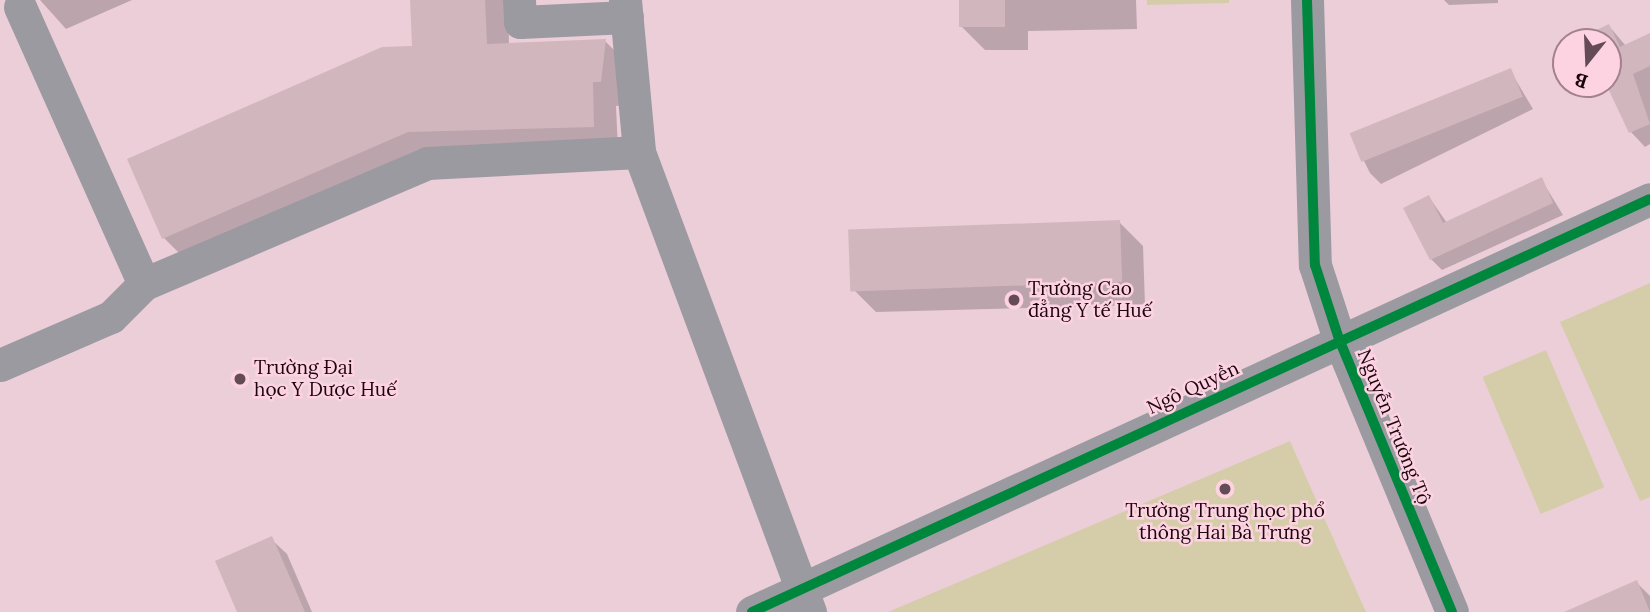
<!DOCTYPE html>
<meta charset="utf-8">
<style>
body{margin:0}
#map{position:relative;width:1650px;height:612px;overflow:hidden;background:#ecced8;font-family:Lora,serif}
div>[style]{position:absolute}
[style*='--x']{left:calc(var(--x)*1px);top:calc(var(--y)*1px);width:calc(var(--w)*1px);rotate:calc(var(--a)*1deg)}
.green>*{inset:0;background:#d5cdaa;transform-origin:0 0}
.shadow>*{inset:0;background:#0003}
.building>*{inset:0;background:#d1b7bd;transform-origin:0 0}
.minor>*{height:33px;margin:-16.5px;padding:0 16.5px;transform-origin:16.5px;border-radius:16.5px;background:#9c9aa1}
.cycleway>*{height:10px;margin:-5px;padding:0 5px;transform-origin:5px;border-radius:5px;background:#00873e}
.dots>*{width:19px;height:19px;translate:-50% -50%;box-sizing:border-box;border:4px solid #fdd2e1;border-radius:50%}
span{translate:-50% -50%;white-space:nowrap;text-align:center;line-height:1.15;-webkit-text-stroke:5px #fdd2e1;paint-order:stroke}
.poi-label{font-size:19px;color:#1b050f}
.left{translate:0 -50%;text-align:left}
.street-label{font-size:19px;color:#1b050f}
.north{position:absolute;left:1552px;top:28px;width:70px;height:70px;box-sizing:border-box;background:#fdd2e1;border:2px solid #a3808d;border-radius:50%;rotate:198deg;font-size:19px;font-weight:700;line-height:28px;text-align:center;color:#1b050f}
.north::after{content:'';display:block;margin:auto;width:24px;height:32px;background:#644b55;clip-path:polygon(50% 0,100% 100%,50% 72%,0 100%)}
</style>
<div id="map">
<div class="green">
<i style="clip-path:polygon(1147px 0,1229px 0,1229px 3px,1147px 5px)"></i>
<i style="clip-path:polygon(1650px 283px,1650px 497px,1640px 501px,1560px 322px)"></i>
<i style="left:1546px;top:350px;width:149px;height:69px;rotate:67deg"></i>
<i style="clip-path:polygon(1290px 441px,1366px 612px,888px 612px)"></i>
</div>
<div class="shadow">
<i style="clip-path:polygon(40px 0,132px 0,66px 29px)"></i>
<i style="clip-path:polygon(412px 0,508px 0,509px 45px,605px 41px,629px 65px,624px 105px,616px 106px,618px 150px,432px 155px,188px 262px,164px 238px,129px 160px,413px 48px)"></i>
<i style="clip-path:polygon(961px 0,1136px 0,1137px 29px,1028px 31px,1028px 50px,985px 50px,961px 26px)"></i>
<i style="clip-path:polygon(1444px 0,1498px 0,1498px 3px,1449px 5px)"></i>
<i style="clip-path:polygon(1609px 26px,1626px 46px,1650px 35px,1650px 144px,1645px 147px,1631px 132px,1608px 42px,1588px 42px)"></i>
<i style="clip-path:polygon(1510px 70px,1533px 109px,1381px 184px,1370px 173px,1356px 145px)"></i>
<i style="clip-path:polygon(1541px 179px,1563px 215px,1442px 270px,1431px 259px,1429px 197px,1447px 223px)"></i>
<i style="clip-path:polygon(1119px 222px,1143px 246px,1145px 305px,876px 312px,852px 288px)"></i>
<i style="clip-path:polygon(271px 539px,287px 554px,312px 612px,239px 612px)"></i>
<i style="clip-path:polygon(1637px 583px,1650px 596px,1650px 612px,1569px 612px)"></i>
</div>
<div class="building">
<i style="clip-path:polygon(410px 0,485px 0,487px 44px,606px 39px,601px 82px,593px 82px,594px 127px,408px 132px,162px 239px,127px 159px,382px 47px,412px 46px)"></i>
<i style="left:959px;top:0;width:46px;height:27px"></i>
<i style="clip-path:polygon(1609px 24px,1620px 47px,1650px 33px,1650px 66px,1633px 74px,1650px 124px,1629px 133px,1606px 84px,1608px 42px,1586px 42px,1584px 36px)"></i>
<i style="left:1511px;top:68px;width:31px;height:174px;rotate:68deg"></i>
<i style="clip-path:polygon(1542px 177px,1553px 203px,1430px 260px,1403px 208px,1429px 195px,1443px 223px)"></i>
<i style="left:1120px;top:220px;width:62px;height:272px;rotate:88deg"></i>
<i style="clip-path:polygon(272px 536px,305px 612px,237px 612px,215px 561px)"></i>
<i style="clip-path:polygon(1637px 580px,1650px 612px,1564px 612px)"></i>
</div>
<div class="minor">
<i style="--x:519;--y:0;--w:22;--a:87"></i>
<i style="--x:520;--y:22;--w:107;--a:-2.7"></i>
<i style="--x:625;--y:0;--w:153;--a:84.7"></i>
<i style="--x:639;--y:152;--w:491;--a:69.6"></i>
<i style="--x:1307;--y:0;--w:265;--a:88.3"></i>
<i style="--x:1315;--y:265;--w:78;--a:72"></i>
<i style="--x:1339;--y:339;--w:295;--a:67.5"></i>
<i style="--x:20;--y:7;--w:303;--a:65.9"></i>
<i style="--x:0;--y:365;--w:121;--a:-23.4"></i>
<i style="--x:111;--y:317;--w:47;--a:-45"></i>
<i style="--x:144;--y:284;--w:308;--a:-23.1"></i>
<i style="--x:427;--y:163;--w:212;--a:-3"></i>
<i style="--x:752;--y:612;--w:988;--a:-24.7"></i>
</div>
<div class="cycleway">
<i style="--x:1307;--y:0;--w:265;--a:88.3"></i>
<i style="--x:1315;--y:265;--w:78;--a:72"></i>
<i style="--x:1339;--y:339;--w:295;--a:67.5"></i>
<i style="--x:752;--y:612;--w:988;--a:-24.7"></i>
</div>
<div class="dots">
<i style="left:1014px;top:300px;background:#644b55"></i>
<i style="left:240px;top:379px;background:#644b55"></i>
<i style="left:1225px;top:489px;background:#644b55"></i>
</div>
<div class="poi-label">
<span class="left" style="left:1028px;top:300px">Trường Cao<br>đẳng Y tế Huế</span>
<span class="left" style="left:254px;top:379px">Trường Đại<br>học Y Dược Huế</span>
<span style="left:1225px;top:522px">Trường Trung học phổ<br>thông Hai Bà Trưng</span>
</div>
<div class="street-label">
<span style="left:1193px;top:388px;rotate:-25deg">Ngô Quyền</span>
<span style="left:1394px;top:427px;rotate:68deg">Nguyễn Trường Tộ</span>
</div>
<div class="north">B</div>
</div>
